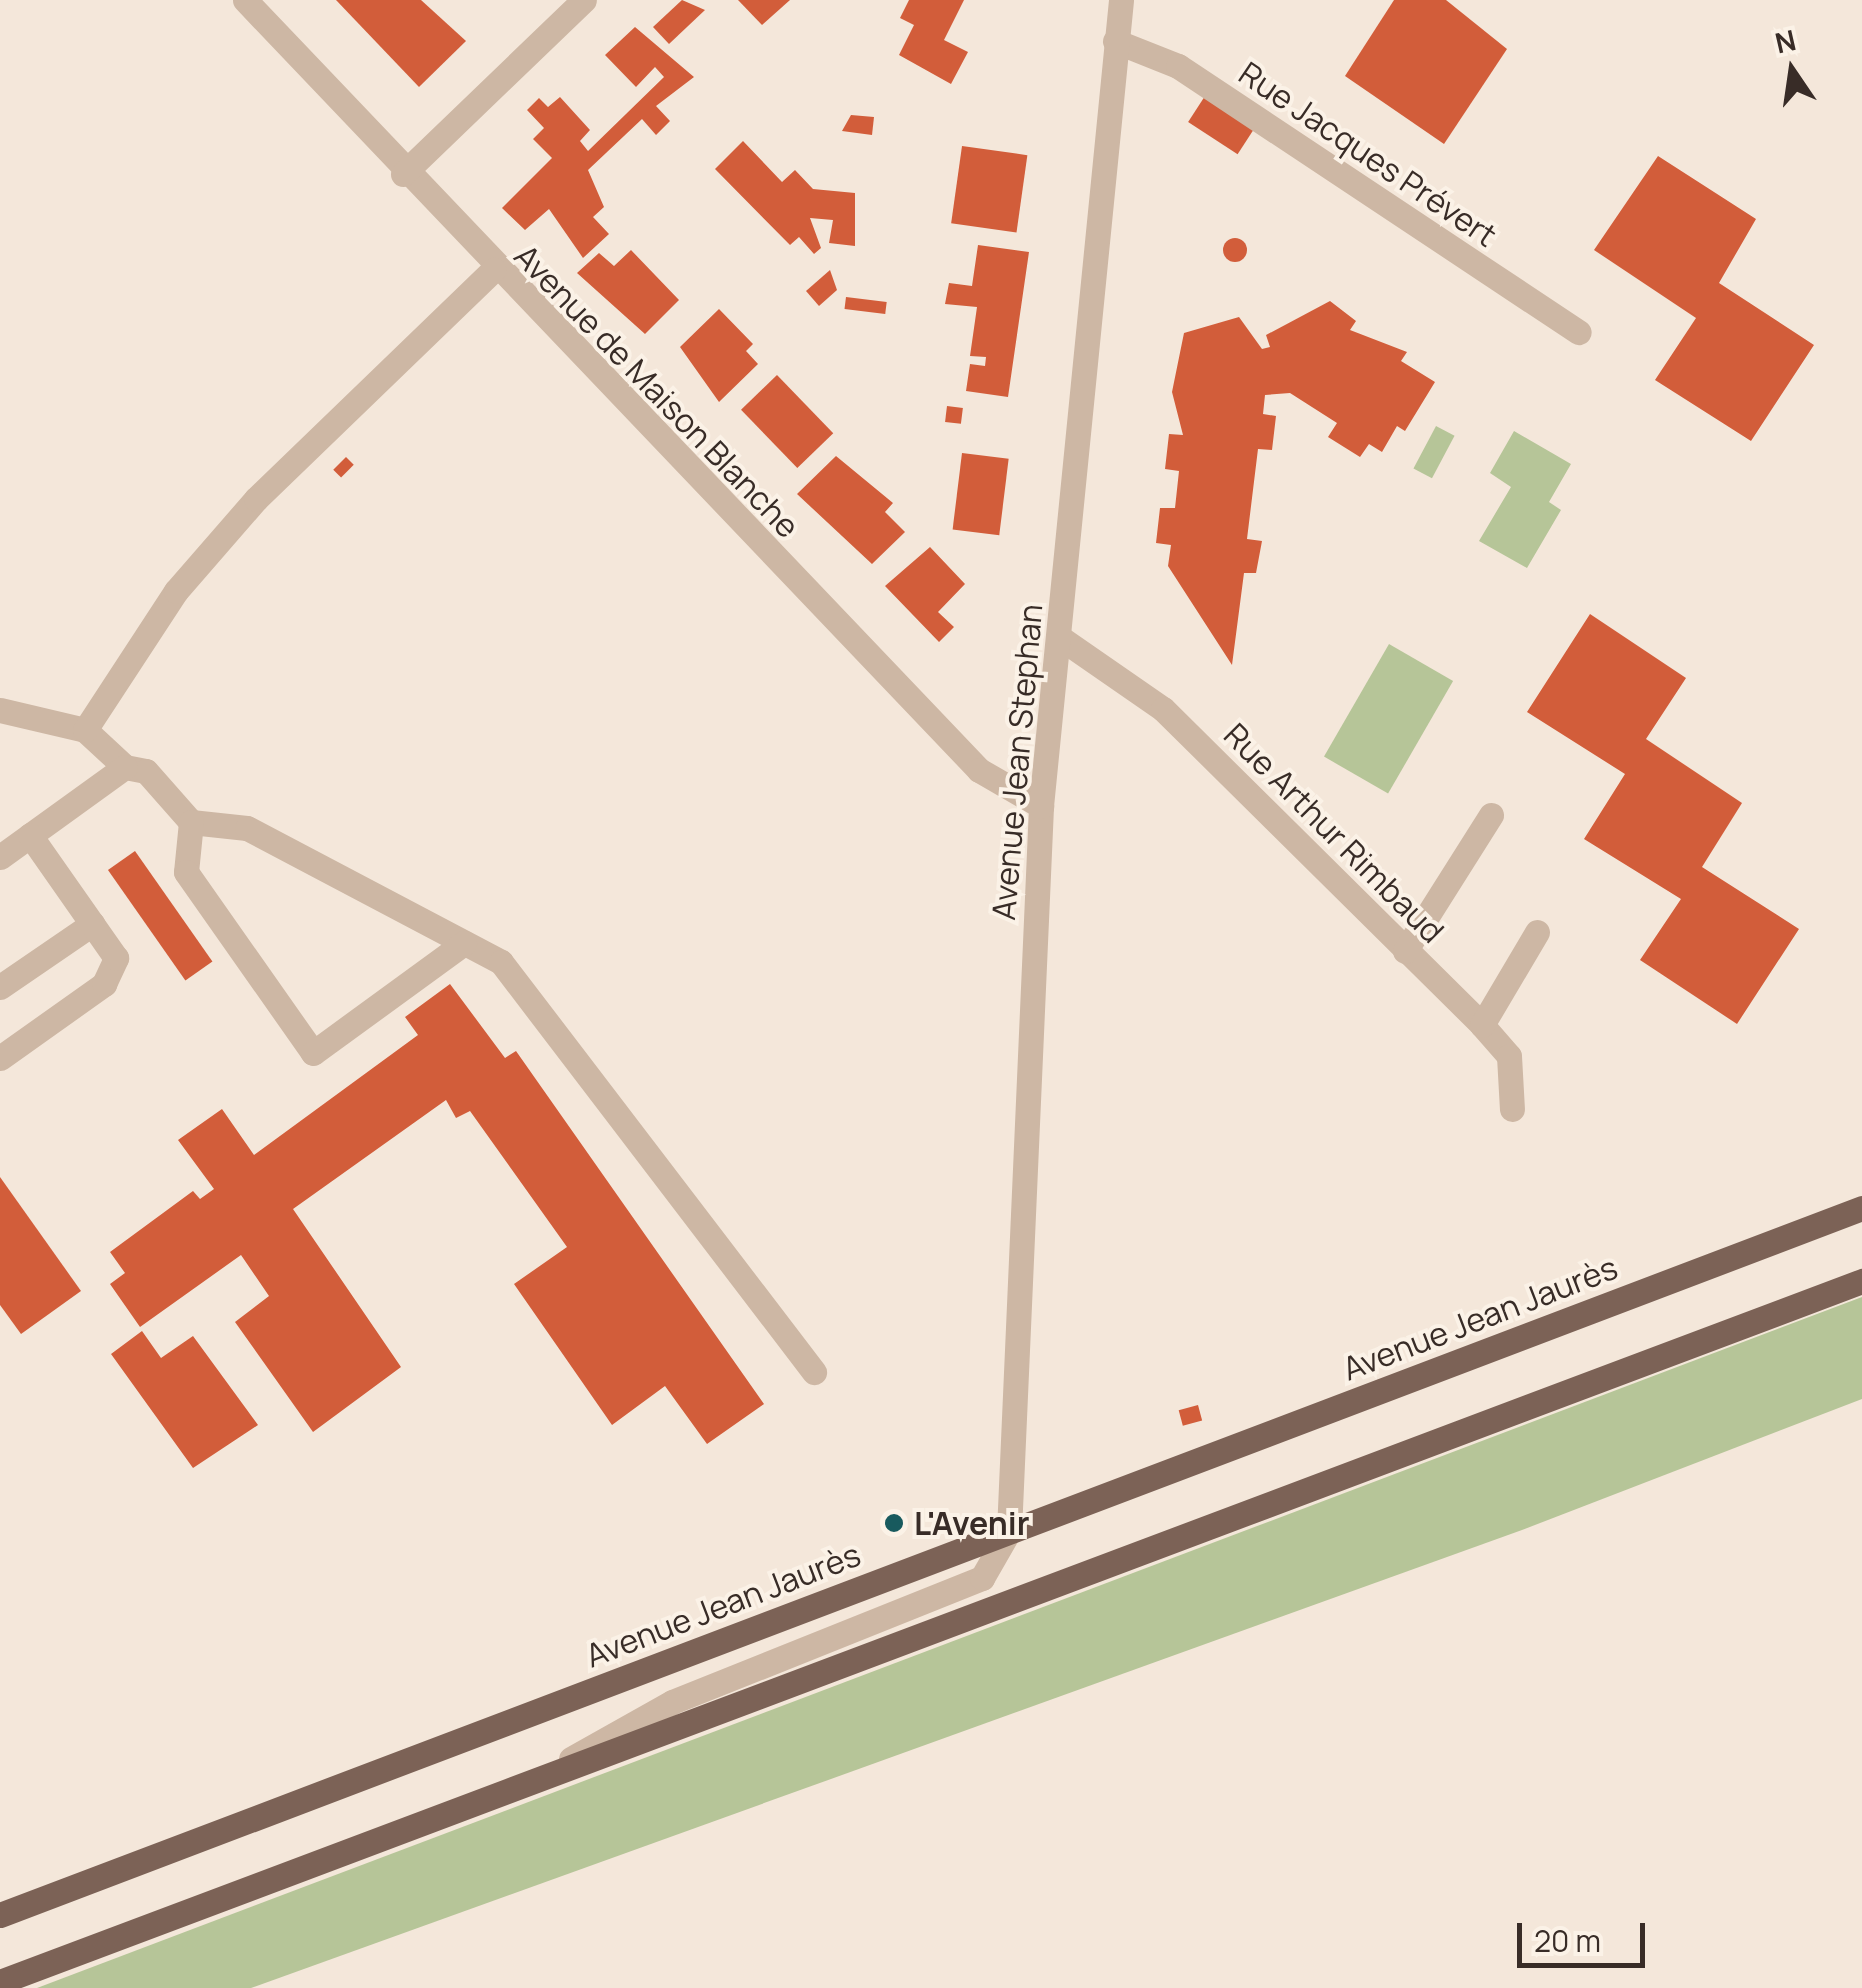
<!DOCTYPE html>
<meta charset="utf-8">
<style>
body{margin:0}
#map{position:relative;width:1862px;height:1988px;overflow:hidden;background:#f4e7da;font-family:Manrope,sans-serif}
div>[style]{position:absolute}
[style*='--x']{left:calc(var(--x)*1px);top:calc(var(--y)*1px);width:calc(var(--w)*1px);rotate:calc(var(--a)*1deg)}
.green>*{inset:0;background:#b6c598;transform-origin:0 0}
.building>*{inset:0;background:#d25d3a;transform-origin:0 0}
.round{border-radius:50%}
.minor>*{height:25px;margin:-12.5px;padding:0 12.5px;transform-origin:12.5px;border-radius:12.5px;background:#cdb7a4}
.major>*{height:25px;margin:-12.5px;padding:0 12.5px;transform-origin:12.5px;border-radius:12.5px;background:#7c6256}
.dots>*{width:28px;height:28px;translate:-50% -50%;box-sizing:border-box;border:5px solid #fbf2e7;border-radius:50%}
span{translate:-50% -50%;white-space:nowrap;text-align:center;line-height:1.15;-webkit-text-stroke:8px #fbf2e7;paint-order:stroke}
.street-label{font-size:32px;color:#382c27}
.poi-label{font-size:32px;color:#382c27;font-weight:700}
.left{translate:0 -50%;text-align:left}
.north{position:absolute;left:1742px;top:20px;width:100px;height:100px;-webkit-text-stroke:8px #fbf2e7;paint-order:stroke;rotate:347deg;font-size:28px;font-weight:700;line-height:40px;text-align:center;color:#382c27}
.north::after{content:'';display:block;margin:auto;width:35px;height:45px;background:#382c27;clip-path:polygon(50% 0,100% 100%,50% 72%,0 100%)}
.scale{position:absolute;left:1517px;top:1923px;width:128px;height:45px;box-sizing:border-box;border:5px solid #382c27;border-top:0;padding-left:12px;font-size:30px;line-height:35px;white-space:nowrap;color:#382c27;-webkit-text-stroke:8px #fbf2e7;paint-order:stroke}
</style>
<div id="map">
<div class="green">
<i style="left:1436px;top:426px;width:21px;height:48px;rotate:28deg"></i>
<i style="clip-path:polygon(1514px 431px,1571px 464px,1549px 502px,1561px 510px,1527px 568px,1479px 541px,1511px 487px,1490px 473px)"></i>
<i style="left:1389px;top:644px;width:74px;height:130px;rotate:30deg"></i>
<i style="clip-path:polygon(1862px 1297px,1862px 1399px,1522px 1530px,251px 1988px,37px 1988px)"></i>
</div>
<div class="building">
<i style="clip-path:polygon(336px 0,421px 0,466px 41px,419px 87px)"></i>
<i style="clip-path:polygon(682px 0,705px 10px,669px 44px,653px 27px)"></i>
<i style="clip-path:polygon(738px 0,790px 0,762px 25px)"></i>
<i style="clip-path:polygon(909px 0,964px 0,944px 40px,968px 52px,951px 84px,899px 55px,914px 25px,900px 18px)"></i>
<i style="clip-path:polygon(1394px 0,1446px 0,1507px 49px,1444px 144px,1345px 76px)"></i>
<i style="clip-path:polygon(635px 27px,694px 77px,656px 106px,670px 121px,656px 135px,642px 119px,588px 170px,604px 207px,593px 217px,609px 234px,583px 258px,549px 209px,525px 230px,502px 208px,552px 158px,533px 139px,544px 128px,527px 110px,539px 98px,548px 107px,560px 97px,590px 130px,580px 141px,588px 151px,664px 77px,655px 67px,636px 87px,605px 55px)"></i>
<i style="left:1205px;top:96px;width:59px;height:31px;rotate:33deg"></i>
<i style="clip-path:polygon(851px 115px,874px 117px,872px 135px,842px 131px)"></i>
<i style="clip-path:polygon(743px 141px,782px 182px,795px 170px,813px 189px,855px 193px,855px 246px,829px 243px,833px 220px,810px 218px,821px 248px,814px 254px,799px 237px,790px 245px,715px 169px)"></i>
<i style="left:962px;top:146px;width:66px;height:78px;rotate:8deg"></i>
<i style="clip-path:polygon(1658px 156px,1756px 219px,1719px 283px,1814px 345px,1751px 441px,1655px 380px,1696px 318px,1594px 250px)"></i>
<i class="round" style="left:1223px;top:238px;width:24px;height:24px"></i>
<i style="clip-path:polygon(978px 245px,1029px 252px,1008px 397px,966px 391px,970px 364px,985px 366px,986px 357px,970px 356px,977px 307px,945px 304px,949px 283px,972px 286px)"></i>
<i style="clip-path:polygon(631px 250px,679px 300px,645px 334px,577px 273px,599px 253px,614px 266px)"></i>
<i style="clip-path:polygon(830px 270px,837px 290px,819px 306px,806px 291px)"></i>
<i style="left:846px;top:297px;width:41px;height:12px;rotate:7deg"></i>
<i style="clip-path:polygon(1330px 301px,1356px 321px,1350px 330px,1407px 352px,1401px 361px,1435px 382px,1405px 431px,1397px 426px,1382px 452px,1369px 444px,1360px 457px,1328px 437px,1337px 423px,1290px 393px,1265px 395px,1263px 414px,1276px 416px,1272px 450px,1258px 449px,1247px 539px,1262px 541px,1256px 573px,1244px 573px,1232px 665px,1168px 566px,1171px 545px,1156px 543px,1160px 508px,1175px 508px,1179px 471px,1165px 469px,1169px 434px,1183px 435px,1172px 392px,1184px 333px,1239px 317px,1262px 349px,1270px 347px,1266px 335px)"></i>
<i style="clip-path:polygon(719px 309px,753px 344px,746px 351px,758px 364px,719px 402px,680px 347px)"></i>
<i style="left:777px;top:375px;width:81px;height:50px;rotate:46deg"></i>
<i style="left:947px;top:406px;width:16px;height:16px;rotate:7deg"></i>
<i style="left:962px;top:453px;width:47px;height:77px;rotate:7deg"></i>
<i style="clip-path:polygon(836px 456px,893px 503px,885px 512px,905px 532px,872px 564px,797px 494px)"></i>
<i style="left:346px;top:457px;width:11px;height:18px;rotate:45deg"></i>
<i style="clip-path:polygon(930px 547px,965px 584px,938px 612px,954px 627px,939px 642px,885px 586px)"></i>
<i style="clip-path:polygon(1590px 614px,1686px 678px,1646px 739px,1742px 803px,1702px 867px,1799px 929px,1737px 1024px,1640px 960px,1681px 899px,1584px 839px,1625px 774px,1527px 712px)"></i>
<i style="left:135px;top:851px;width:135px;height:33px;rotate:55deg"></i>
<i style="clip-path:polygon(450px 984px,505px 1058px,516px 1051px,764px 1404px,707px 1444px,665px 1386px,612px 1425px,514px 1284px,567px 1247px,470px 1111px,456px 1118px,446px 1100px,293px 1209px,401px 1367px,313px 1432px,235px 1322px,269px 1296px,241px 1255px,140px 1327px,110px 1284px,125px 1273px,110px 1252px,193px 1191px,200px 1199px,214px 1189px,178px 1140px,222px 1109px,254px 1155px,418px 1035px,405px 1017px)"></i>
<i style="clip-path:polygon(0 1177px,81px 1291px,21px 1334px,0 1305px)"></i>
<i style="clip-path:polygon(142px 1331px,161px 1358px,193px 1336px,258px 1425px,193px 1468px,111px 1354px)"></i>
<i style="left:1198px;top:1405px;width:16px;height:20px;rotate:75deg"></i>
</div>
<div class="minor">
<i style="--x:245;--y:0;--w:1064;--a:46.37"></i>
<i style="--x:979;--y:770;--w:72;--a:30.1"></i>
<i style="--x:1115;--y:41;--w:68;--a:21.6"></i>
<i style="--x:1178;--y:66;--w:481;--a:33.6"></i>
<i style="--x:403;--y:174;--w:251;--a:-43.9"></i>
<i style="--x:1059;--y:637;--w:126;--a:34.7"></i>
<i style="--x:1163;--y:709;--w:449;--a:44.7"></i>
<i style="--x:1482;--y:1025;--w:41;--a:48.9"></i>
<i style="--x:1509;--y:1056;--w:53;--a:86.8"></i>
<i style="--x:0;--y:710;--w:87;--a:13.2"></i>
<i style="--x:85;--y:730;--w:54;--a:42.8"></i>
<i style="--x:125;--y:767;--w:21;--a:11"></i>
<i style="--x:146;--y:771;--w:68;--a:48.6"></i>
<i style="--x:191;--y:822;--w:56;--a:6.1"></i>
<i style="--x:247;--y:828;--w:287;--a:27.8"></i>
<i style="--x:501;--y:962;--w:516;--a:52.64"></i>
<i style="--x:85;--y:730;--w:166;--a:-56.8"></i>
<i style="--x:176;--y:591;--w:122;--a:-49"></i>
<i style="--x:256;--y:499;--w:330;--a:-44"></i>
<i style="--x:191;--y:822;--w:50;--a:95.7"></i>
<i style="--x:186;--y:872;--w:221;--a:54.9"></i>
<i style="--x:313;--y:1053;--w:187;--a:-36.1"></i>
<i style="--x:0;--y:857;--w:154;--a:-35.8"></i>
<i style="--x:1405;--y:951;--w:161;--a:-57.7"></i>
<i style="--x:0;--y:987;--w:112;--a:-34.4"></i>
<i style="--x:1482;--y:1025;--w:108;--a:-59.4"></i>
<i style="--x:0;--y:1058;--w:128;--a:-35.4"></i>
<i style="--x:104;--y:984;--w:29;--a:-65"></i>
<i style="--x:116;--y:958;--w:150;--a:-125"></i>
<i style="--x:571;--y:1759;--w:116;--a:-29.4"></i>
<i style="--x:672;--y:1702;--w:334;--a:-21.8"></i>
<i style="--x:982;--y:1578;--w:54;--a:-60.1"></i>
<i style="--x:1009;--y:1531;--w:726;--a:-87.47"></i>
<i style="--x:1041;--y:806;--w:810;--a:-84.33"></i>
</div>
<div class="major">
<i style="--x:0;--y:1915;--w:1992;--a:-20.79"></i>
<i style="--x:0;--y:1982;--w:1990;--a:-20.63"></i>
</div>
<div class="dots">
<i style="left:894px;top:1523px;background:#185a5e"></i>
</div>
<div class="street-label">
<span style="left:1368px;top:154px;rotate:34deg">Rue Jacques Prévert</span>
<span style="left:657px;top:391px;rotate:46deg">Avenue de Maison Blanche</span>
<span style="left:1017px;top:762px;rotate:-85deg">Avenue Jean Stephan</span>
<span style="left:1334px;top:833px;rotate:45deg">Rue Arthur Rimbaud</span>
<span style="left:1480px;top:1318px;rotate:-21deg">Avenue Jean Jaurès</span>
<span style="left:723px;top:1605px;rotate:-21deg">Avenue Jean Jaurès</span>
</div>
<div class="poi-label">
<span class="left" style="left:914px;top:1523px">L'Avenir</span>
</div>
<div class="north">N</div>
<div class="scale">20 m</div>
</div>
